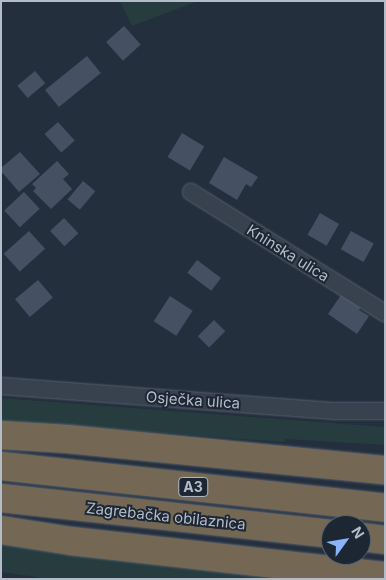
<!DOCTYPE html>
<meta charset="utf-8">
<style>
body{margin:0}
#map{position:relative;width:386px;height:580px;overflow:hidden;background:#242f3e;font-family:Inter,sans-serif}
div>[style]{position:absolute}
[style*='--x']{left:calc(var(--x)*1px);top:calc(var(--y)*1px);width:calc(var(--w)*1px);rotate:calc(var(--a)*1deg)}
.green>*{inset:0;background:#263c3f}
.building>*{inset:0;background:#455162;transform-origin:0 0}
.roads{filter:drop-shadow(0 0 1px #565f6c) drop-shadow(0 0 1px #565f6c)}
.street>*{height:16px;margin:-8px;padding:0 8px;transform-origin:8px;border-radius:8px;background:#38414e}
.highway>*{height:28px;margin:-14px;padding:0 14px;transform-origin:14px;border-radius:14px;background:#746855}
span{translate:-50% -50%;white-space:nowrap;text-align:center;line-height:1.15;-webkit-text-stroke:4px #1d2633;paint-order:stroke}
.shield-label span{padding:1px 4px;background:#1d2633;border:1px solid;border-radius:4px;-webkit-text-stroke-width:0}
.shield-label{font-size:14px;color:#b4bcc9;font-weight:700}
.street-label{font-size:15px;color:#b4bcc9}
.frame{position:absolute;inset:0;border:2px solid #b4bcc9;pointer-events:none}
.north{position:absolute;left:321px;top:515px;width:50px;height:50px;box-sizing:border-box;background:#1d2633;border:1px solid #59626f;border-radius:50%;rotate:58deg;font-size:14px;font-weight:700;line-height:20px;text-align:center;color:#b4bcc9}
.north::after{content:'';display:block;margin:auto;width:18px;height:22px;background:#8ab4f8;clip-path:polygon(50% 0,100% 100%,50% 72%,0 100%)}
</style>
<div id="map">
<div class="green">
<i style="clip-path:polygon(120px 1px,198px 1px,132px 26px)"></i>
<i style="clip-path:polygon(1px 398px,385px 427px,385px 445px,286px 439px,284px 442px,1px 421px)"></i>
<i style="clip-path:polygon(1px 541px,202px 566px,270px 579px,50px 579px,1px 572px)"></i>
</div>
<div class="building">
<i style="left:124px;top:26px;width:25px;height:24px;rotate:48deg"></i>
<i style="left:87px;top:56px;width:22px;height:54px;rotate:51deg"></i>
<i style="left:35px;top:71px;width:16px;height:23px;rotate:50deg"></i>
<i style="left:58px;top:122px;width:25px;height:18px;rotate:48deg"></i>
<i style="left:182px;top:133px;width:26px;height:28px;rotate:31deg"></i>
<i style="clip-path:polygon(20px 152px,40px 174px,19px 192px,1px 171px,1px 168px)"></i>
<i style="clip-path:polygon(224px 157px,258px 177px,251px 187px,246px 184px,237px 200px,209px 183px)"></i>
<i style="clip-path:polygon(57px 161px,69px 174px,63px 179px,72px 189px,51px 209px,33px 191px,36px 188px,32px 184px)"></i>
<i style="left:83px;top:181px;width:16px;height:24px;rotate:40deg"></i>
<i style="left:24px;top:192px;width:23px;height:27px;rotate:47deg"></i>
<i style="left:320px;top:213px;width:22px;height:25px;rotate:30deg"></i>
<i style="left:64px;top:218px;width:21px;height:19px;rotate:47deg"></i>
<i style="left:29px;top:231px;width:24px;height:34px;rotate:48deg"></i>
<i style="left:351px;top:231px;width:26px;height:21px;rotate:29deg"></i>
<i style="left:197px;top:260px;width:30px;height:16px;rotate:37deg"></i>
<i style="left:38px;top:280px;width:23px;height:30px;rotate:50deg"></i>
<i style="clip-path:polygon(343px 292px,362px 304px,359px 310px,369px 316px,357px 334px,328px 314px)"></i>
<i style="left:170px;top:296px;width:27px;height:30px;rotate:33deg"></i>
<i style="left:214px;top:320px;width:16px;height:23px;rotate:45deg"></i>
</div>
<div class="roads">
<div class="street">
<i style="--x:191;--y:192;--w:229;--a:32"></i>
<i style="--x:1;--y:386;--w:335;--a:4.3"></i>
<i style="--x:335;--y:411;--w:50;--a:0"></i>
</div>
<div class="highway">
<i style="--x:1;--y:435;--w:66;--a:3.5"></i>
<i style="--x:67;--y:439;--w:320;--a:5.6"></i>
<i style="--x:1;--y:466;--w:386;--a:6.2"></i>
<i style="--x:1;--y:498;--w:332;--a:6.2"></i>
<i style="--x:1;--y:530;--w:71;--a:8.9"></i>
<i style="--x:71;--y:541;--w:316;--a:6.4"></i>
<i style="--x:361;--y:537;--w:24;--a:7"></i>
</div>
</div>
<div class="shield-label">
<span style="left:193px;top:487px">A3</span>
</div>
<div class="street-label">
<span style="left:288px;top:253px;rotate:32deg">Kninska ulica</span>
<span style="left:193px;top:400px;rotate:4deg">Osječka ulica</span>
<span style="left:166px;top:516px;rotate:6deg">Zagrebačka obilaznica</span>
</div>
<div class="frame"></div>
<div class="north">N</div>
</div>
